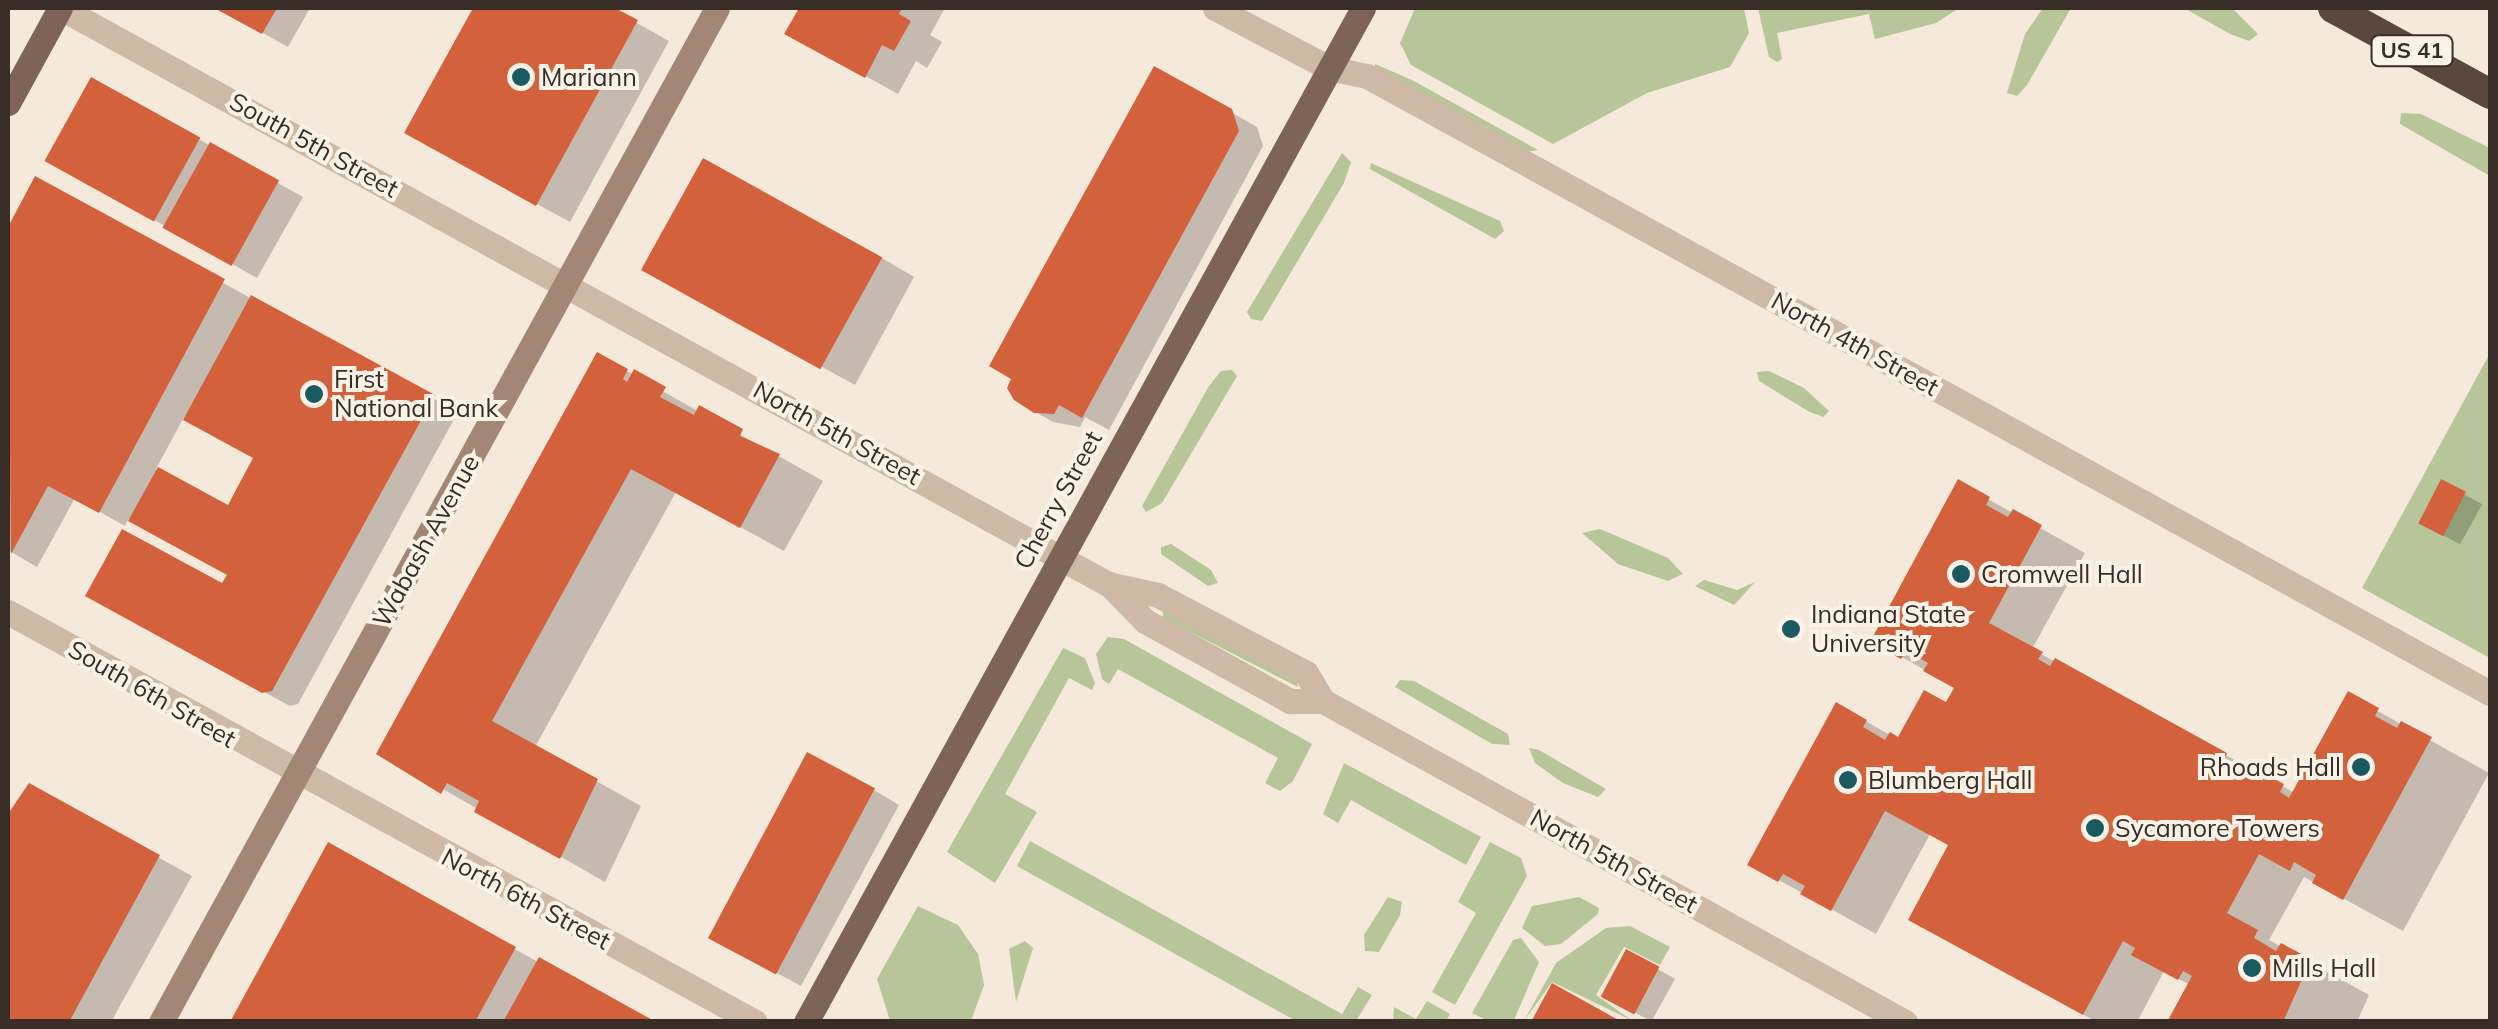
<!DOCTYPE html>
<style>
body{margin:0}
#map{position:relative;width:2498px;height:1029px;overflow:hidden;background:#f5e9db;font-family:Mulish,sans-serif}
div>[style]{position:absolute}
[style*='--x']{left:calc(var(--x)*1px);top:calc(var(--y)*1px);width:calc(var(--w)*1px);rotate:calc(var(--a)*1deg)}
.green>*{inset:0;background:#b6c699}
.shadow>*{inset:0;background:#0003;transform-origin:0 0}
.building>*{inset:0;background:#d3613b;transform-origin:0 0}
.street>*{height:25px;margin:-12.5px;padding:0 12.5px;transform-origin:12.5px;border-radius:12.5px;background:#ceb9a6}
.secondary>*{height:25px;margin:-12.5px;padding:0 12.5px;transform-origin:12.5px;border-radius:12.5px;background:#a28777}
.primary>*{height:25px;margin:-12.5px;padding:0 12.5px;transform-origin:12.5px;border-radius:12.5px;background:#7d6457}
.highway>*{height:30px;margin:-15px;padding:0 15px;transform-origin:15px;border-radius:15px;background:#5b473d}
.dots>*{width:28px;height:28px;translate:-50% -50%;box-sizing:border-box;border:5px solid #fcf3e8;border-radius:50%}
span{translate:-50% -50%;white-space:nowrap;text-align:center;line-height:1.15;-webkit-text-stroke:8px #fcf3e8;paint-order:stroke}
.shield-label span{padding:2px 8px;background:#fcf3e8;border:2px solid;border-radius:8px;-webkit-text-stroke-width:0}
.shield-label{font-size:22px;color:#392d27;font-weight:700}
.poi-label{font-size:25px;color:#392d27}
.left{translate:0 -50%;text-align:left}
.right{translate:-100% -50%;text-align:right}
.street-label{font-size:25px;color:#392d27}
.frame{position:absolute;inset:0;border:10px solid #392d27;pointer-events:none}
</style>
<div id="map">
<div class="green">
<i style="clip-path:polygon(1415px 8px,1744px 8px,1749px 33px,1730px 67px,1647px 93px,1553px 144px,1411px 65px,1400px 43px)"></i>
<i style="clip-path:polygon(1758px 8px,1959px 8px,1936px 23px,1875px 39px,1869px 14px,1777px 33px,1782px 59px,1777px 62px,1769px 57px)"></i>
<i style="clip-path:polygon(2043px 8px,2071px 8px,2027px 85px,2017px 96px,2007px 93px,2025px 34px)"></i>
<i style="clip-path:polygon(2184px 8px,2232px 8px,2258px 34px,2249px 41px,2230px 34px)"></i>
<i style="clip-path:polygon(1375px 64px,1412px 80px,1538px 150px,1526px 152px,1375px 70px)"></i>
<i style="clip-path:polygon(2401px 113px,2421px 114px,2490px 148px,2490px 176px,2400px 124px)"></i>
<i style="clip-path:polygon(1342px 153px,1351px 162px,1344px 183px,1262px 321px,1251px 319px,1247px 312px)"></i>
<i style="clip-path:polygon(1371px 163px,1500px 221px,1504px 231px,1495px 239px,1370px 169px)"></i>
<i style="clip-path:polygon(2490px 353px,2490px 658px,2362px 588px)"></i>
<i style="clip-path:polygon(1232px 370px,1237px 376px,1162px 503px,1146px 512px,1142px 506px,1209px 386px,1221px 371px)"></i>
<i style="clip-path:polygon(1769px 371px,1804px 388px,1829px 411px,1823px 417px,1808px 411px,1759px 381px,1757px 372px)"></i>
<i style="clip-path:polygon(1600px 529px,1668px 558px,1683px 574px,1668px 581px,1618px 564px,1582px 533px)"></i>
<i style="clip-path:polygon(1171px 544px,1211px 570px,1218px 583px,1208px 586px,1161px 554px,1161px 547px)"></i>
<i style="clip-path:polygon(1704px 580px,1737px 590px,1755px 582px,1734px 605px,1695px 586px)"></i>
<i style="clip-path:polygon(1163px 610px,1297px 682px,1298px 687px,1163px 618px)"></i>
<i style="clip-path:polygon(1108px 637px,1124px 639px,1312px 744px,1293px 781px,1280px 791px,1265px 783px,1278px 758px,1118px 669px,1109px 684px,1102px 679px,1096px 654px)"></i>
<i style="clip-path:polygon(1063px 648px,1085px 658px,1095px 683px,1092px 690px,1069px 678px,1005px 794px,1037px 812px,995px 883px,947px 852px)"></i>
<i style="clip-path:polygon(1400px 680px,1414px 681px,1508px 734px,1510px 745px,1492px 744px,1395px 687px)"></i>
<i style="clip-path:polygon(1529px 748px,1539px 750px,1606px 789px,1598px 797px,1563px 783px,1535px 763px)"></i>
<i style="clip-path:polygon(1344px 763px,1481px 837px,1466px 865px,1351px 800px,1338px 823px,1323px 814px)"></i>
<i style="clip-path:polygon(1030px 841px,1342px 1014px,1358px 987px,1372px 995px,1356px 1021px,1296px 1021px,1017px 866px)"></i>
<i style="clip-path:polygon(1490px 842px,1521px 858px,1527px 876px,1455px 1005px,1432px 992px,1476px 913px,1458px 902px)"></i>
<i style="clip-path:polygon(1388px 897px,1402px 902px,1400px 915px,1379px 952px,1365px 951px,1364px 935px)"></i>
<i style="clip-path:polygon(1579px 897px,1599px 908px,1598px 914px,1561px 944px,1545px 946px,1522px 928px,1532px 906px)"></i>
<i style="clip-path:polygon(918px 906px,958px 925px,978px 954px,984px 985px,971px 1021px,890px 1021px,877px 979px)"></i>
<i style="clip-path:polygon(1630px 926px,1670px 947px,1660px 965px,1624px 947px,1596px 995px,1633px 1021px,1552px 982px,1524px 1021px,1556px 963px,1606px 928px)"></i>
<i style="clip-path:polygon(1521px 938px,1539px 962px,1514px 1020px,1488px 1021px,1472px 1013px,1513px 940px)"></i>
<i style="clip-path:polygon(1025px 941px,1033px 948px,1016px 1002px,1009px 949px)"></i>
<i style="clip-path:polygon(1427px 1001px,1450px 1014px,1446px 1021px,1393px 1021px,1394px 1007px,1416px 1019px)"></i>
</div>
<div class="shadow">
<i style="clip-path:polygon(218px 8px,310px 8px,288px 47px)"></i>
<i style="clip-path:polygon(476px 8px,610px 8px,669px 41px,570px 222px,407px 133px)"></i>
<i style="clip-path:polygon(802px 8px,945px 8px,930px 35px,942px 42px,927px 68px,916px 61px,898px 94px,788px 33px)"></i>
<i style="clip-path:polygon(1155px 69px,1257px 127px,1263px 146px,1109px 430px,1085px 417px,1080px 427px,1053px 422px,1027px 407px)"></i>
<i style="clip-path:polygon(92px 80px,303px 197px,257px 278px,73px 174px)"></i>
<i style="clip-path:polygon(evenodd,36px 180px,458px 412px,298px 704px,290px 706px,113px 610px,224px 587px,230px 574px,129px 518px,125px 526px,75px 498px,37px 567px,8px 550px,8px 232px,36px 180px,184px 417px,256px 458px,229px 509px,156px 469px,184px 417px)"></i>
<i style="clip-path:polygon(882px 258px,914px 277px,855px 385px,678px 288px)"></i>
<i style="clip-path:polygon(598px 355px,823px 481px,784px 551px,676px 492px,535px 747px,641px 806px,605px 882px,380px 753px)"></i>
<i style="left:2442px;top:482px;width:46px;height:46px;rotate:29deg"></i>
<i style="clip-path:polygon(1959px 483px,2085px 553px,2032px 649px,2295px 793px,2349px 695px,2489px 773px,2403px 931px,2304px 877px,2269px 940px,2369px 995px,2357px 1022px,2170px 1022px,2190px 985px,2164px 971px,2137px 1022px,2097px 1022px,1955px 944px,1951px 846px,1930px 834px,1876px 934px,1750px 864px,1837px 705px,1899px 740px,1947px 705px,1957px 688px,1873px 641px)"></i>
<i style="clip-path:polygon(30px 786px,192px 876px,111px 1022px,8px 1022px,8px 817px,12px 819px)"></i>
<i style="clip-path:polygon(874px 790px,899px 805px,801px 986px,736px 951px)"></i>
<i style="clip-path:polygon(329px 845px,538px 962px,651px 1022px,232px 1022px)"></i>
<i style="left:1627px;top:952px;width:55px;height:49px;rotate:29deg"></i>
</div>
<div class="building">
<i style="clip-path:polygon(214px 8px,277px 8px,262px 34px)"></i>
<i style="clip-path:polygon(473px 8px,615px 8px,638px 20px,536px 206px,404px 133px)"></i>
<i style="clip-path:polygon(799px 8px,902px 8px,899px 14px,911px 21px,894px 51px,882px 45px,865px 78px,784px 34px)"></i>
<i style="clip-path:polygon(1154px 66px,1232px 109px,1239px 131px,1082px 418px,1059px 405px,1054px 414px,1034px 413px,1014px 400px,1007px 388px,1011px 379px,989px 366px)"></i>
<i style="left:91px;top:77px;width:125px;height:96px;rotate:29deg"></i>
<i style="left:210px;top:142px;width:79px;height:98px;rotate:29deg"></i>
<i style="left:703px;top:158px;width:205px;height:128px;rotate:29deg"></i>
<i style="clip-path:polygon(35px 176px,225px 279px,99px 513px,48px 486px,11px 554px,8px 227px)"></i>
<i style="clip-path:polygon(251px 295px,435px 395px,272px 691px,262px 693px,85px 596px,122px 529px,222px 583px,227px 575px,128px 521px,158px 467px,228px 505px,253px 458px,183px 420px)"></i>
<i style="clip-path:polygon(597px 352px,628px 369px,623px 379px,627px 382px,634px 369px,666px 387px,660px 397px,694px 415px,699px 405px,743px 429px,740px 436px,780px 454px,740px 528px,631px 469px,492px 721px,598px 779px,560px 859px,474px 812px,479px 801px,447px 783px,441px 794px,376px 754px)"></i>
<i style="clip-path:polygon(1958px 479px,1990px 497px,1986px 505px,2008px 517px,2013px 509px,2042px 525px,1989px 623px,2043px 652px,2038px 659px,2050px 666px,2055px 658px,2227px 753px,2223px 761px,2234px 767px,2238px 760px,2284px 784px,2280px 792px,2289px 798px,2348px 691px,2379px 708px,2375px 716px,2397px 728px,2401px 721px,2432px 737px,2343px 900px,2312px 883px,2316px 875px,2294px 862px,2290px 871px,2259px 854px,2227px 913px,2258px 930px,2254px 938px,2276px 951px,2281px 943px,2311px 959px,2283px 1022px,2167px 1022px,2192px 976px,2183px 971px,2178px 980px,2131px 955px,2135px 948px,2123px 941px,2083px 1015px,1908px 920px,1948px 845px,1885px 811px,1831px 911px,1800px 894px,1805px 886px,1783px 874px,1778px 882px,1747px 865px,1836px 702px,1867px 720px,1863px 727px,1885px 740px,1890px 732px,1898px 737px,1924px 690px,1946px 702px,1954px 688px,1923px 671px,1928px 663px,1906px 651px,1901px 659px,1870px 642px)"></i>
<i style="left:2441px;top:479px;width:28px;height:50px;rotate:27deg"></i>
<i style="left:807px;top:752px;width:77px;height:211px;rotate:28deg"></i>
<i style="clip-path:polygon(29px 783px,160px 855px,69px 1022px,8px 1022px,8px 814px)"></i>
<i style="clip-path:polygon(328px 842px,516px 947px,475px 1022px,230px 1022px)"></i>
<i style="left:1626px;top:949px;width:38px;height:54px;rotate:28deg"></i>
<i style="clip-path:polygon(539px 957px,656px 1022px,503px 1022px)"></i>
<i style="clip-path:polygon(1552px 983px,1622px 1022px,1531px 1022px)"></i>
</div>
<div class="street">
<i style="--x:61;--y:8;--w:1195;--a:28.82"></i>
<i style="--x:1108;--y:584;--w:51;--a:12.4"></i>
<i style="--x:1158;--y:595;--w:167;--a:27.8"></i>
<i style="--x:1306;--y:673;--w:33;--a:59"></i>
<i style="--x:1323;--y:701;--w:665;--a:28.88"></i>
<i style="--x:1215;--y:8;--w:129;--a:27.8"></i>
<i style="--x:1329;--y:68;--w:39;--a:12"></i>
<i style="--x:1367;--y:76;--w:1281;--a:28.79"></i>
<i style="--x:1109;--y:584;--w:52;--a:45.8"></i>
<i style="--x:1145;--y:621;--w:166;--a:28.9"></i>
<i style="--x:1290;--y:701;--w:33;--a:0"></i>
<i style="--x:8;--y:612;--w:852;--a:28.76"></i>
</div>
<div class="secondary">
<i style="--x:161;--y:1022;--w:1156;--a:-61.26"></i>
</div>
<div class="primary">
<i style="--x:8;--y:103;--w:108;--a:-61.3"></i>
<i style="--x:806;--y:1022;--w:1157;--a:-61.22"></i>
</div>
<div class="highway">
<i style="--x:2333;--y:8;--w:179;--a:28.7"></i>
</div>
<div class="dots">
<i style="left:521px;top:77px;background:#185a60"></i>
<i style="left:314px;top:394px;background:#185a60"></i>
<i style="left:1961px;top:574px;background:#185a60"></i>
<i style="left:1791px;top:629px;background:#185a60"></i>
<i style="left:2361px;top:767px;background:#185a60"></i>
<i style="left:1848px;top:780px;background:#185a60"></i>
<i style="left:2095px;top:828px;background:#185a60"></i>
<i style="left:2252px;top:968px;background:#185a60"></i>
</div>
<div class="shield-label">
<span style="left:2412px;top:51px">US 41</span>
</div>
<div class="poi-label">
<span class="left" style="left:541px;top:77px">Mariann</span>
<span class="left" style="left:334px;top:394px">First<br>National Bank</span>
<span class="left" style="left:1981px;top:574px">Cromwell Hall</span>
<span class="left" style="left:1811px;top:629px">Indiana State<br>University</span>
<span class="right" style="left:2341px;top:767px">Rhoads Hall</span>
<span class="left" style="left:1868px;top:780px">Blumberg Hall</span>
<span class="left" style="left:2115px;top:828px">Sycamore Towers</span>
<span class="left" style="left:2272px;top:968px">Mills Hall</span>
</div>
<div class="street-label">
<span style="left:314px;top:145px;rotate:29deg">South 5th Street</span>
<span style="left:1855px;top:344px;rotate:29deg">North 4th Street</span>
<span style="left:837px;top:433px;rotate:29deg">North 5th Street</span>
<span style="left:1058px;top:500px;rotate:-61deg">Cherry Street</span>
<span style="left:426px;top:541px;rotate:-61deg">Wabash Avenue</span>
<span style="left:152px;top:694px;rotate:30deg">South 6th Street</span>
<span style="left:1614px;top:861px;rotate:29deg">North 5th Street</span>
<span style="left:526px;top:899px;rotate:28deg">North 6th Street</span>
</div>
<div class="frame"></div>
</div>
